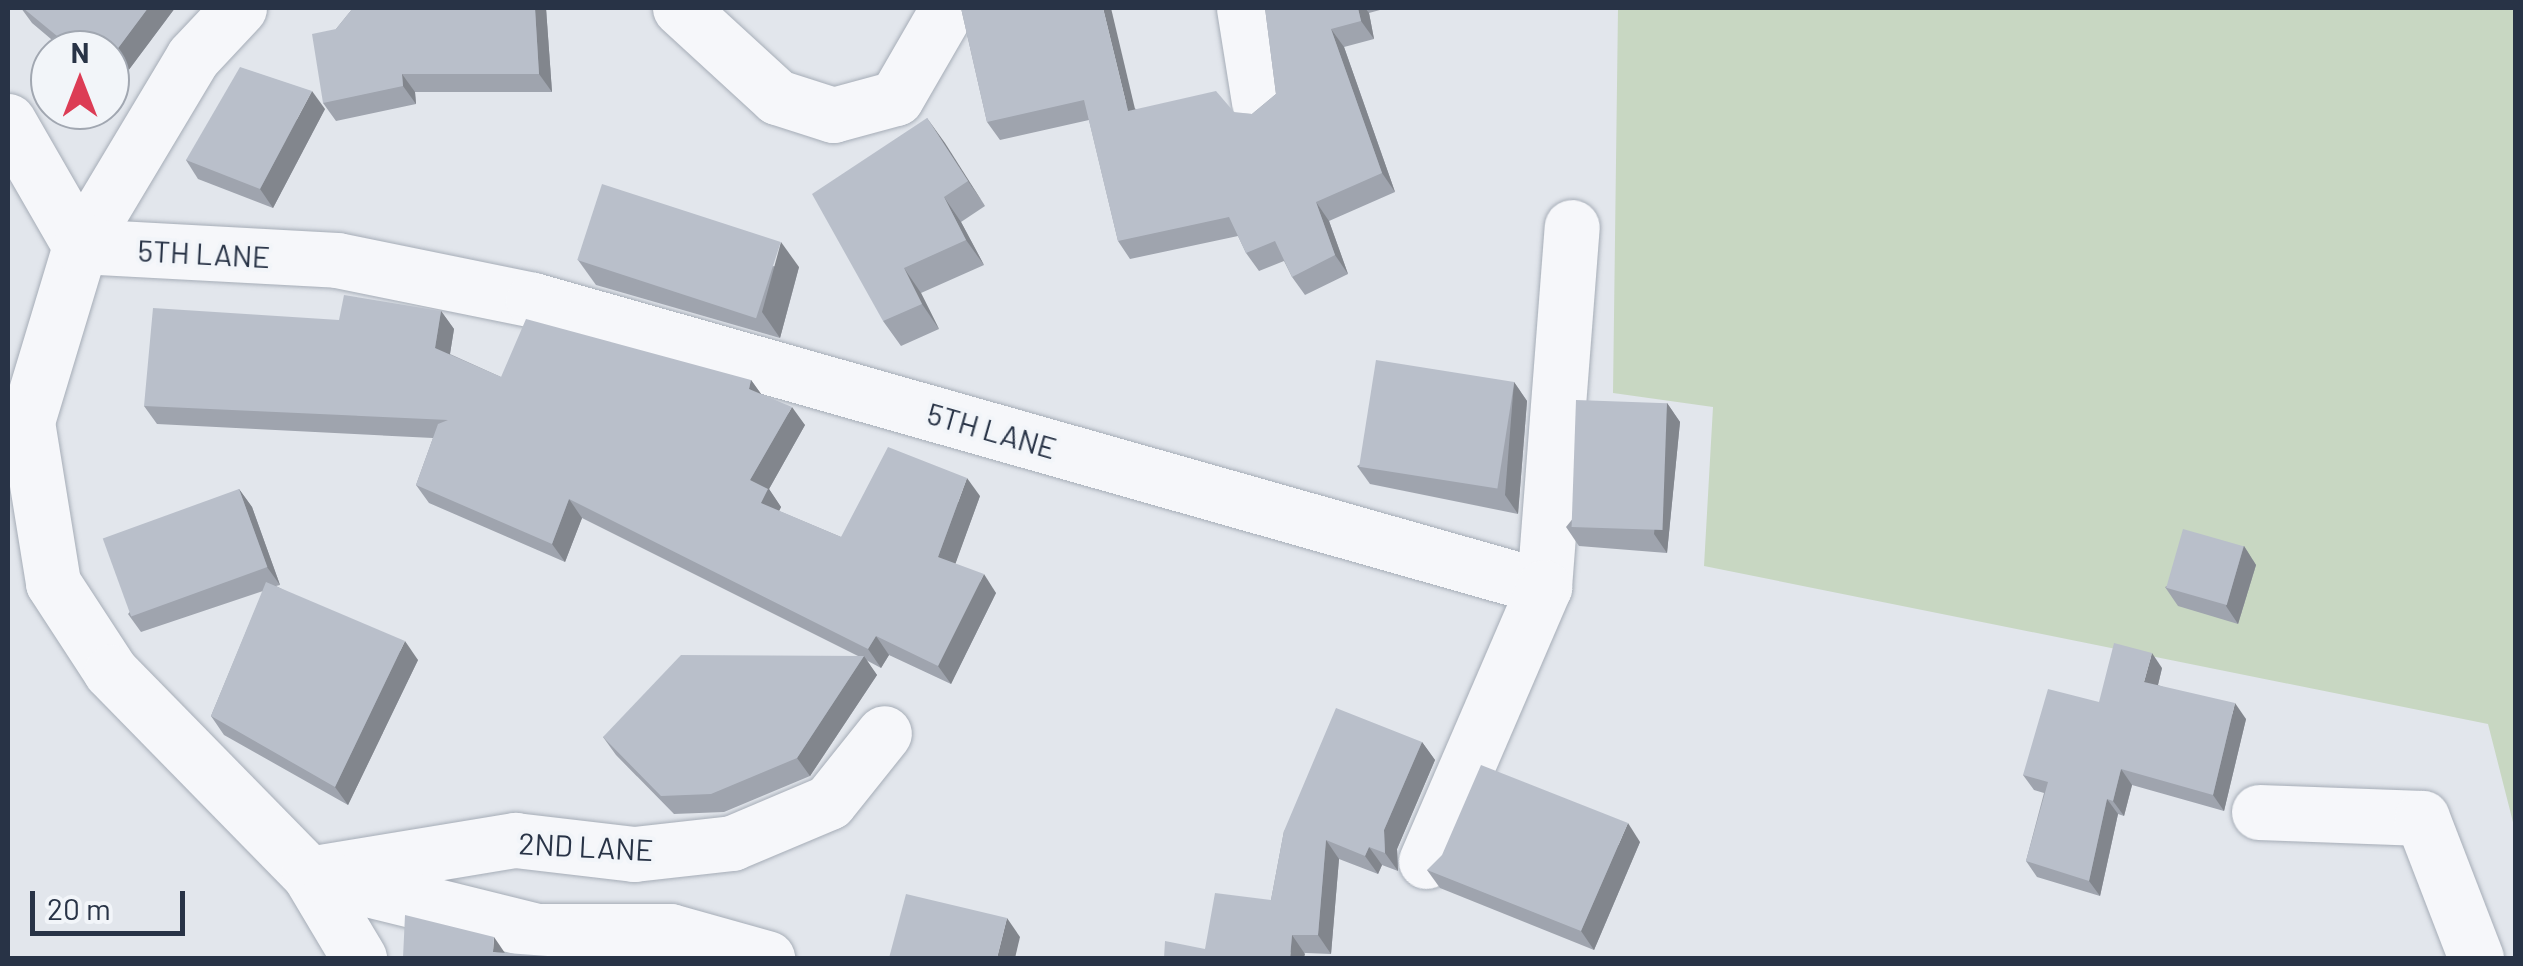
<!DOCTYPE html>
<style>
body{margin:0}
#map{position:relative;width:2523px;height:966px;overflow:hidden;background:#e2e6ec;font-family:Barlow,sans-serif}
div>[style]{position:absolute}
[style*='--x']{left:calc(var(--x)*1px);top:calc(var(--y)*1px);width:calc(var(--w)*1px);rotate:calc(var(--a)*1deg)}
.green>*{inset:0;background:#c8d7c2}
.roads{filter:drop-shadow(0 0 2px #a6adb7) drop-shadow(0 0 2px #a6adb7)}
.street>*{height:55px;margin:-27.5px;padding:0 27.5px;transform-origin:27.5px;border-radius:27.5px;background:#f6f7fa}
.wall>*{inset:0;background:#9fa4ae}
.shaded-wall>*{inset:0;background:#82868d}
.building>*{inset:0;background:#b9bfca;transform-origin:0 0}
span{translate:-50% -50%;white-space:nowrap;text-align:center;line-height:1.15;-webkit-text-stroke:8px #f2f5f9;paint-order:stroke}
.street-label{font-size:30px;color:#283346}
.frame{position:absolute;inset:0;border:10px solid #283346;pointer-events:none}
.north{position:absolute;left:30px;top:30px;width:100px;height:100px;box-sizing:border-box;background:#f2f5f9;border:2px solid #a1a7b1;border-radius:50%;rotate:0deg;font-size:28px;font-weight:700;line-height:40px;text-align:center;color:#283346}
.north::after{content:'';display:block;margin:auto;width:35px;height:45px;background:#dc3c55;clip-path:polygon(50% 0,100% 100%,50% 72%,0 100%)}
.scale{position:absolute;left:30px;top:891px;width:155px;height:45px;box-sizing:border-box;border:5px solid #283346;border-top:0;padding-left:12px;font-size:30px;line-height:35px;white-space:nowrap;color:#283346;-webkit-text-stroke:8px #f2f5f9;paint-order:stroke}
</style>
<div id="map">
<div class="green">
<i style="clip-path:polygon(1618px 8px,2515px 8px,2515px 830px,2488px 724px,1704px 566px,1713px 407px,1613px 393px)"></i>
</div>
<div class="roads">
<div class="street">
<i style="--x:239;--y:8;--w:67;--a:133.2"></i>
<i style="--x:193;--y:57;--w:220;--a:120.9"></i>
<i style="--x:80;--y:246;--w:184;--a:106.8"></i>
<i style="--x:27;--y:422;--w:163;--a:80.8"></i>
<i style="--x:53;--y:583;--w:106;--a:56.9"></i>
<i style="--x:111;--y:672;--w:283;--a:45.6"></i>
<i style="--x:309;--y:874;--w:98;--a:59.2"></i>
<i style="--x:680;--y:8;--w:132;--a:42.5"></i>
<i style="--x:777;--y:97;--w:59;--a:17.8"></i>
<i style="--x:833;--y:115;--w:65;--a:-15.1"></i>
<i style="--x:896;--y:98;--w:104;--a:-60"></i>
<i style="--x:1244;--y:8;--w:95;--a:80.9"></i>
<i style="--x:8;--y:121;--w:144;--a:60.1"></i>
<i style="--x:80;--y:246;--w:257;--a:3.1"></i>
<i style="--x:337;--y:260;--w:200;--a:11.5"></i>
<i style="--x:533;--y:300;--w:1051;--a:15.85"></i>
<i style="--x:1544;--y:587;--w:361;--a:-85.6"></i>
<i style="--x:2259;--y:812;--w:163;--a:2.1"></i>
<i style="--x:2422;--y:818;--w:150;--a:68.9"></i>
<i style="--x:1426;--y:861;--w:298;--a:-66.7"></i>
<i style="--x:309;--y:874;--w:209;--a:-9.4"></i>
<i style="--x:515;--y:840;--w:120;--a:6.7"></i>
<i style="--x:634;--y:854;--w:99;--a:-6.4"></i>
<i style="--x:732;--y:843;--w:105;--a:-22.9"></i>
<i style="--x:829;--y:802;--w:88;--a:-51.4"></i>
<i style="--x:331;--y:880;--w:212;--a:13.9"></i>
<i style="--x:537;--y:931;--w:133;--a:0"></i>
<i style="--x:670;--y:931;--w:101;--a:15.6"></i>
</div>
</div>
<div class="wall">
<i style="clip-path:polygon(21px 8px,175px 8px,113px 91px,110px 88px,110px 50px,64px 50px,32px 23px)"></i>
<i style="clip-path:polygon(353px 8px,546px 8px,552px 92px,415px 92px,416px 104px,336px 121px,323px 103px,336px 29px)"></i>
<i style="clip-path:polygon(961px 8px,1136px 109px,1252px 114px,1276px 94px,1265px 8px,1387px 8px,1369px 13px,1374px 39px,1344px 47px,1395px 192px,1329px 221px,1348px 274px,1305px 295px,1292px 277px,1284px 261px,1259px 271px,1246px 253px,1238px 236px,1130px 259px,1118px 241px,1089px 120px,1000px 140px,987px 122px)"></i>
<i style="clip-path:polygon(325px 109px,273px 208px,198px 179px,186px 160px)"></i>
<i style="clip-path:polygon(927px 118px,985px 206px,961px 222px,984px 265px,921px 293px,939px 329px,901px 346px,883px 321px)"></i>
<i style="clip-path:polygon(578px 260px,799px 267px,780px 338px,596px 285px)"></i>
<i style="clip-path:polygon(441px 311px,454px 329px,450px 354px,501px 377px,751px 380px,761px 394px,805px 425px,769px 489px,781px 507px,779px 511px,841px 537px,980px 496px,955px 564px,996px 593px,951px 684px,889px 655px,881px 668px,866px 660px,877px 675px,810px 776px,724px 812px,674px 814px,616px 755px,603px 737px,858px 656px,582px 518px,565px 562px,429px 503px,416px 485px,433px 438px,157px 424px,144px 406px,339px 320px)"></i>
<i style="clip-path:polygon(1514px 382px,1527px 401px,1518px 514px,1370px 484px,1357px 466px)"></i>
<i style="clip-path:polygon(1667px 403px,1680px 422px,1667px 553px,1579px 546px,1566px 527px)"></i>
<i style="clip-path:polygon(239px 489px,252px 507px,280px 585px,276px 586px,418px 660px,348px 805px,224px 735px,211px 716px,263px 591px,141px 632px,128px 614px)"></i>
<i style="clip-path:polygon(2244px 546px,2256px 565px,2238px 624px,2178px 606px,2165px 587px)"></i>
<i style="clip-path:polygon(2162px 668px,2158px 685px,2246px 719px,2224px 811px,2132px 785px,2124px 816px,2118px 814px,2100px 896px,2037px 877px,2026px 861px,2044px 793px,2034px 790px,2023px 775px)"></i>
<i style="clip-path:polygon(1422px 742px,1435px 760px,1397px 849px,1398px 871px,1382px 865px,1378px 874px,1339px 859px,1331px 954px,1205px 949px,1271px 900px,1284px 831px)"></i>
<i style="clip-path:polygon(1640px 842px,1594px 950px,1440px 888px,1427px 870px)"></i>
</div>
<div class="shaded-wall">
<i style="clip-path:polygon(148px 8px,175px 8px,113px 91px,110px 86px,110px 59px)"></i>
<i style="clip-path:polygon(535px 8px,546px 8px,552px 92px,539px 74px)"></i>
<i style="clip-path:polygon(1103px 8px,1111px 8px,1140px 130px,1128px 111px)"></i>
<i style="clip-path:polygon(1358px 8px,1365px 8px,1369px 13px,1374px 39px,1361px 21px)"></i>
<i style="clip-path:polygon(1331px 29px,1344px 47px,1395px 192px,1382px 173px)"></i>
<i style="clip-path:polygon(402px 74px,415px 92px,416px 104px,403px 86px)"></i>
<i style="clip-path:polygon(312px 91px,325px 109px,273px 208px,260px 189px)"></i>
<i style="clip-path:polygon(927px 118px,945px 143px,985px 206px,968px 181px)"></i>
<i style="clip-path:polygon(944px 197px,961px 222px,984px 265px,966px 240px)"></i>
<i style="clip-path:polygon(1316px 202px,1329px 221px,1348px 274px,1335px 255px)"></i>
<i style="clip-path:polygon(781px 242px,799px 267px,780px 338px,762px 312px)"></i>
<i style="clip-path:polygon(904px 268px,921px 293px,939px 329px,922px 304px)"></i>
<i style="clip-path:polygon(441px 311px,454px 329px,448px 366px,435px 348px)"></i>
<i style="clip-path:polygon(751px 380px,764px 398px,749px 389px)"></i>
<i style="clip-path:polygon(1514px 382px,1527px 401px,1518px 514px,1505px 495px)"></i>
<i style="clip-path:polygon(1667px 403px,1680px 422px,1667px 553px,1654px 534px)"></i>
<i style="clip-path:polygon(792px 407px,805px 425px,769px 489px,781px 507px,774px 521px,761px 503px,750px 480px)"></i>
<i style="clip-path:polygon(967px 478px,980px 496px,951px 576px,938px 557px)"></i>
<i style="clip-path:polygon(239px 489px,252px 507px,280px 585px,267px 567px)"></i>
<i style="clip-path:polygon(569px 499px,582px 518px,565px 562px,552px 544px)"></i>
<i style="clip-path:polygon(2244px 546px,2256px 565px,2238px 624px,2226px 606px)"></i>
<i style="clip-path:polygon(984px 574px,996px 593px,951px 684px,938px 666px)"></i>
<i style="clip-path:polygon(876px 636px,889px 655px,881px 668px,868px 649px)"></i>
<i style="clip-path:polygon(405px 641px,418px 660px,348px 805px,335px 787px)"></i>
<i style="clip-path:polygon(2152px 653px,2162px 668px,2155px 697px,2144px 682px)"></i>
<i style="clip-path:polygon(864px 656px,877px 675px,810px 776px,797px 758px)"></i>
<i style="clip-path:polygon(2235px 703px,2246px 719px,2224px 811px,2213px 795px)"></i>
<i style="clip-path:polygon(1422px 742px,1435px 760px,1397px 849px,1398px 871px,1385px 853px,1384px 830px)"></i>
<i style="clip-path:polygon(2121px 769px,2132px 785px,2124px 816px,2113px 801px)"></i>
<i style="clip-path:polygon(2107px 799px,2118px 814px,2100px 896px,2089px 881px)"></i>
<i style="clip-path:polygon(1628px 823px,1640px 842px,1594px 950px,1581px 931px)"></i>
<i style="clip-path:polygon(1326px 840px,1339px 859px,1331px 954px,1318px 935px)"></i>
<i style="clip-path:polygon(1369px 847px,1382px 865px,1378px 874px,1365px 856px)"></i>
<i style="clip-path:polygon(1007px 918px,1020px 937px,1015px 958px,997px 958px)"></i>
<i style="clip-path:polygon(1292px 935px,1305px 954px,1304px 958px,1290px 958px)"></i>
<i style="clip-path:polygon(494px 937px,507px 956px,493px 952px)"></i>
</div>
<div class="building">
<i style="clip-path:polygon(23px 8px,148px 8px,110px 59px,110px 50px,74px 50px)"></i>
<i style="clip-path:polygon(353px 8px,535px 8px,539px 74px,402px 74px,403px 86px,323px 103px,312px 34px,336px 29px)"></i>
<i style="clip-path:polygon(961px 8px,1103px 8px,1128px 111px,1216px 91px,1234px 112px,1252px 114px,1276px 94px,1265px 8px,1358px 8px,1361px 21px,1331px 29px,1382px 173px,1316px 202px,1335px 255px,1292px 277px,1275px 241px,1246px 253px,1229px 217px,1118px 241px,1084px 100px,987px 122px)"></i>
<i style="clip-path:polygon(240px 67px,312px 91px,260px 189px,186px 160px)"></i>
<i style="clip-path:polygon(927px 118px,968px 181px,944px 197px,966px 240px,904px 268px,922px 304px,883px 321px,812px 194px)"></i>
<i style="left:602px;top:184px;width:188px;height:80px;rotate:18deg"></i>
<i style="clip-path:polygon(344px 295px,441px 311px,435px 348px,501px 377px,526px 319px,751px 380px,749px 389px,792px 407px,750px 480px,768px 489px,761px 503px,841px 537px,888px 447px,967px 478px,938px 557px,984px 574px,938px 666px,876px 636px,868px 649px,569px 499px,552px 544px,416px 485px,438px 424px,448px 420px,144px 406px,153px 308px,339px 320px)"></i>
<i style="left:1376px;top:360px;width:140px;height:108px;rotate:9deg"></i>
<i style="left:1576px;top:400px;width:91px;height:127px;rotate:2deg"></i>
<i style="left:239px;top:489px;width:83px;height:145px;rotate:70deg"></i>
<i style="left:2183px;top:529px;width:63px;height:61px;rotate:16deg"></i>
<i style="clip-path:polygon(266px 582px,405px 641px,335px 787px,211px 716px)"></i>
<i style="clip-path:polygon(2114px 643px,2152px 653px,2144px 682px,2235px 703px,2213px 795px,2121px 769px,2113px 801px,2107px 799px,2089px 881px,2026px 861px,2048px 782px,2023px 775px,2048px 689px,2099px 702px)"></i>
<i style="clip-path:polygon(681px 655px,864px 656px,797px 758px,711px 794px,661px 796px,603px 737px)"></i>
<i style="clip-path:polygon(1336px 708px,1422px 742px,1384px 830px,1385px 853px,1369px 847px,1365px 856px,1326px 840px,1318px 935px,1292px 935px,1290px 958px,1164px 958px,1165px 941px,1205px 949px,1215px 893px,1271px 900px,1284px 831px)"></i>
<i style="clip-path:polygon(1481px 765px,1628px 823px,1581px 931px,1427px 870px,1442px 855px)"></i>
<i style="clip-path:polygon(906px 894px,1007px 918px,997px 958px,889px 958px)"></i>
<i style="clip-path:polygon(405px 915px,494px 937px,493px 952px,575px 958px,403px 958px)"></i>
</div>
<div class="street-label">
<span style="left:204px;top:253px;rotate:3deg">5TH LANE</span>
<span style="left:992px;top:430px;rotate:16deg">5TH LANE</span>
<span style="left:586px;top:846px;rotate:3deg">2ND LANE</span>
</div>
<div class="frame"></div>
<div class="north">N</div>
<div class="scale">20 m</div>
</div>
